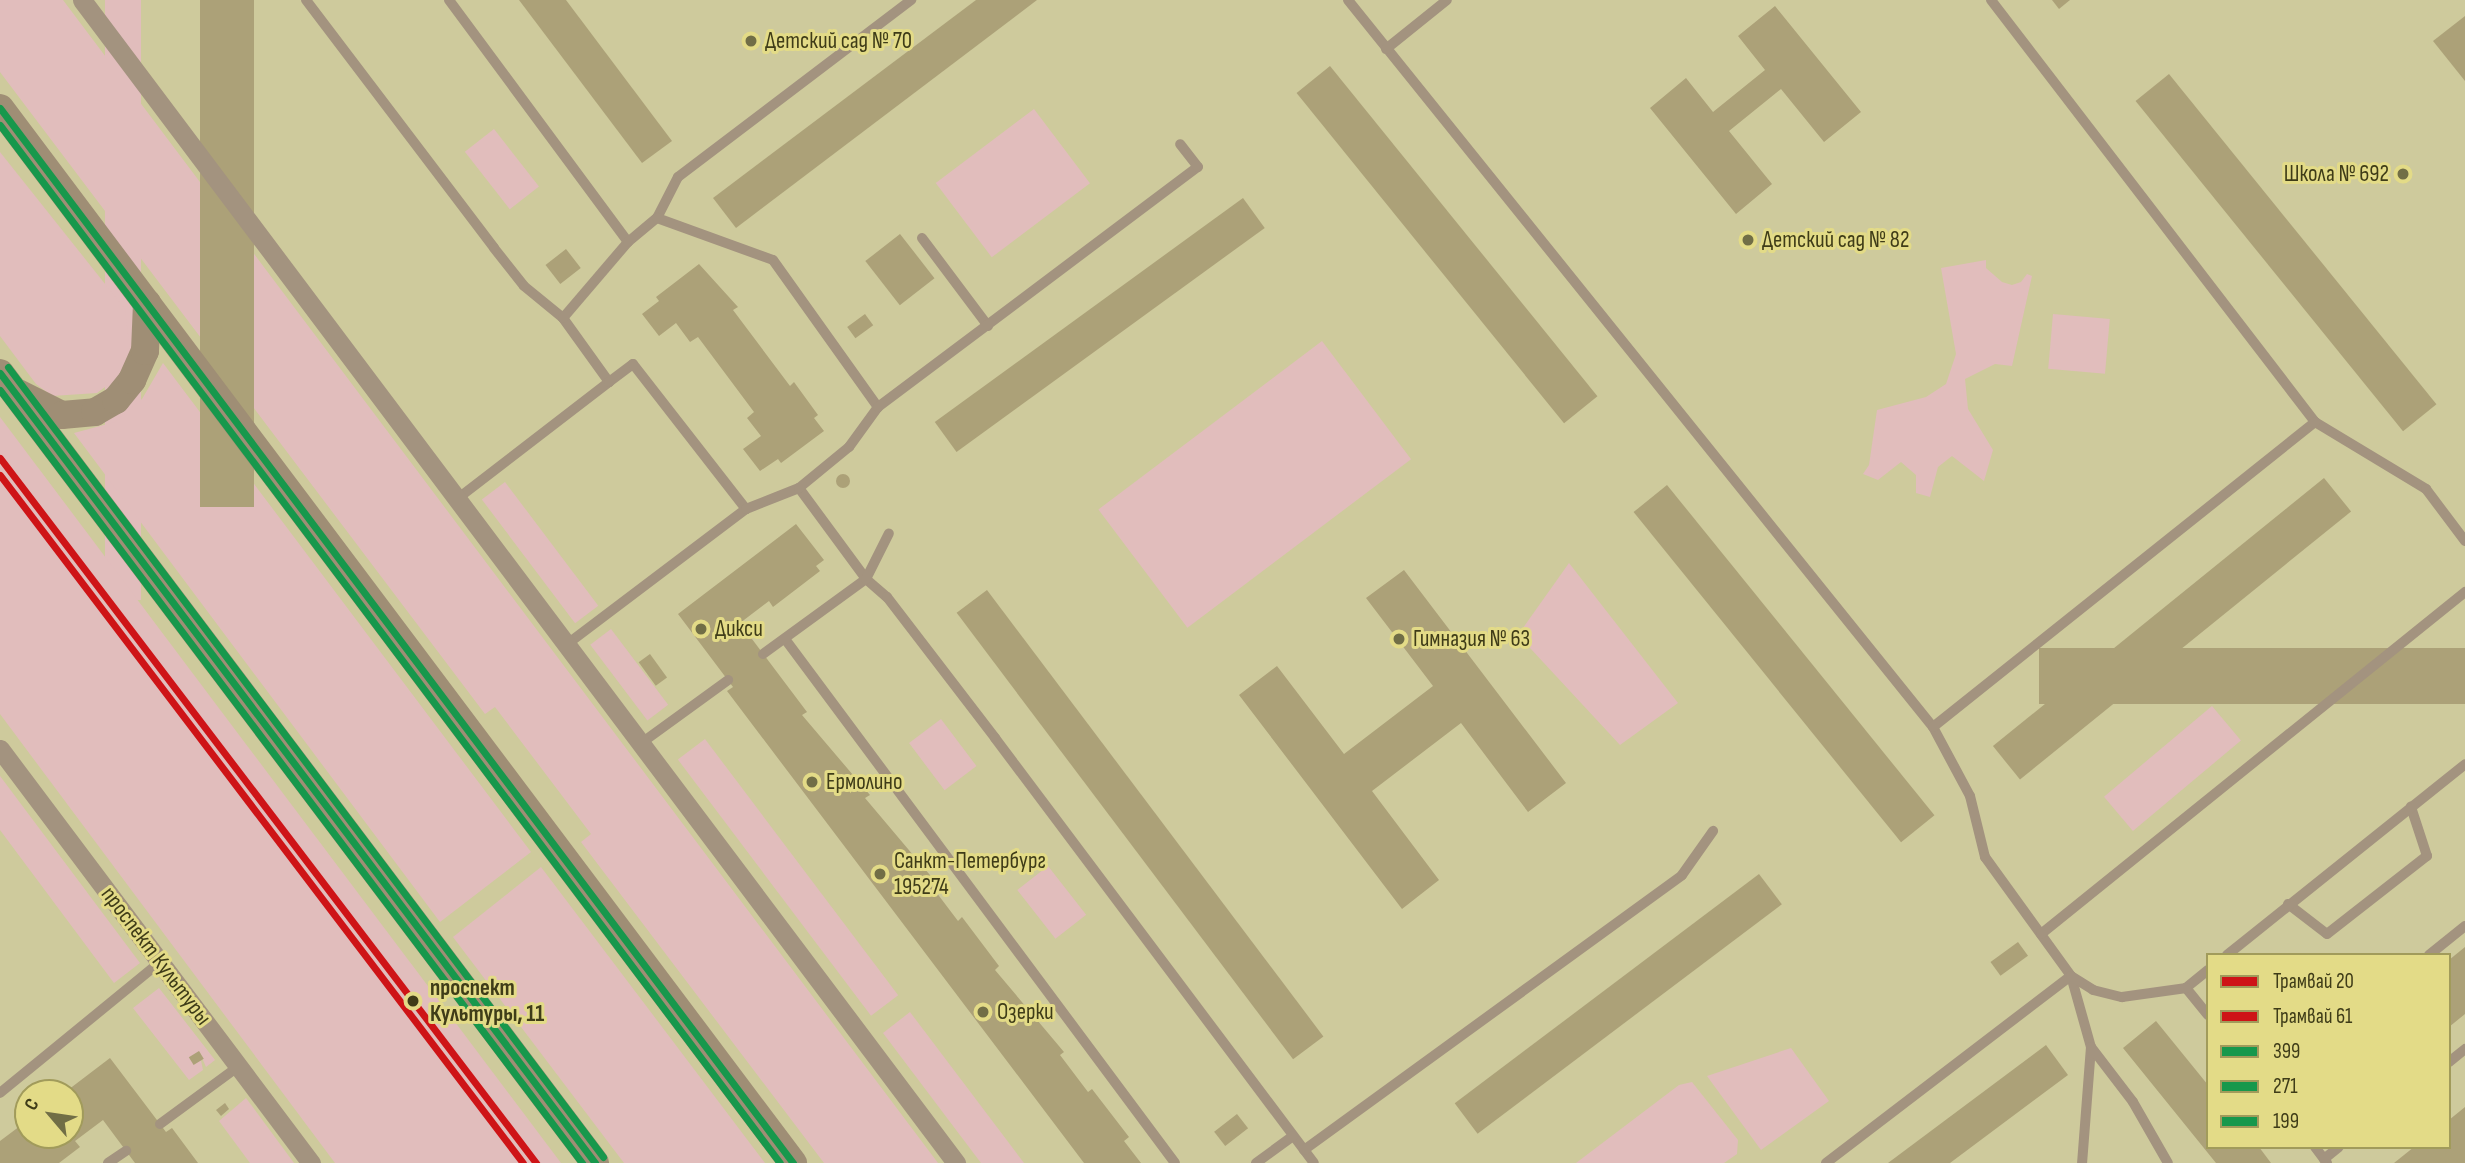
<!DOCTYPE html>
<meta charset="utf-8">
<style>
body{margin:0}
#map{position:relative;width:2465px;height:1163px;overflow:hidden;background:#ceca9c;font-family:"Sofia Sans Condensed",sans-serif}
div>[style]{position:absolute}
[style*='--x']{left:calc(var(--x)*1px);top:calc(var(--y)*1px);width:calc(var(--w)*1px);rotate:calc(var(--a)*1deg)}
.green>*{inset:0;background:#e1bdbc;transform-origin:0 0}
.building>*{inset:0;background:#aca178;transform-origin:0 0}
.round{border-radius:50%}
.service>*{height:10px;margin:-5px;padding:0 5px;transform-origin:5px;border-radius:5px;background:#a3937f}
.minor>*{height:19px;margin:-9.5px;padding:0 9.5px;transform-origin:9.5px;border-radius:9.5px;background:#a3937f}
.secondary>*{height:28px;margin:-14px;padding:0 14px;transform-origin:14px;border-radius:14px;background:#9f8e75}
.bus-1>*{height:7px;margin:-3.5px;padding:0 3.5px;transform-origin:3.5px;border-radius:3.5px;background:#17984c}
.bus-2>*{height:7px;margin:-3.5px;padding:0 3.5px;transform-origin:3.5px;border-radius:3.5px;background:#17984c}
.bus-3>*{height:7px;margin:-3.5px;padding:0 3.5px;transform-origin:3.5px;border-radius:3.5px;background:#17984c}
.tram-1>*{height:7px;margin:-3.5px;padding:0 3.5px;transform-origin:3.5px;border-radius:3.5px;background:#ce1417}
.tram-2>*{height:7px;margin:-3.5px;padding:0 3.5px;transform-origin:3.5px;border-radius:3.5px;background:#ce1417}
.dots>*{width:19px;height:19px;translate:-50% -50%;box-sizing:border-box;border:4px solid #e3db87;border-radius:50%}
span{translate:-50% -50%;white-space:nowrap;text-align:center;line-height:1.15;-webkit-text-stroke:6px #e3db87;paint-order:stroke}
.poi-label{font-size:23px;color:#3f3c18}
.left{translate:0 -50%;text-align:left}
.right{translate:-100% -50%;text-align:right}
.street-label{font-size:23px;color:#3f3c18}
.stop-label{font-size:23px;color:#3f3c18;font-weight:700}
.legend{position:absolute;left:2206px;top:953px;width:245px;height:196px;box-sizing:border-box;background:#e3db87;border:2px solid #a19b5b;margin:0;padding:9px 12px;list-style:none;font-size:21px;color:#3f3c18}
.legend li{display:flex;align-items:center;gap:14px;height:35px}
.legend b{width:35px;border:2px solid #a19b5b}
.north{position:absolute;left:14px;top:1079px;width:70px;height:70px;box-sizing:border-box;background:#e3db87;border:2px solid #a19b5b;border-radius:50%;rotate:299deg;font-size:19px;font-weight:700;line-height:28px;text-align:center;color:#3f3c18}
.north::after{content:'';display:block;margin:auto;width:24px;height:32px;background:#716e46;clip-path:polygon(50% 0,100% 100%,50% 72%,0 100%)}
</style>
<div id="map">
<div class="green">
<i style="clip-path:polygon(0 0,63px 0,938px 1163px,824px 1163px,581px 842px,591px 834px,495px 707px,485px 714px,0 72px)"></i>
<i style="left:105px;top:0;width:36px;height:600px"></i>
<i style="left:1034px;top:109px;width:93px;height:123px;rotate:53deg"></i>
<i style="left:494px;top:129px;width:73px;height:37px;rotate:52deg"></i>
<i style="clip-path:polygon(0 152px,125px 309px,130px 351px,121px 375px,97px 393px,52px 396px,36px 384px,0 336px)"></i>
<i style="clip-path:polygon(1986px 260px,1986px 268px,2002px 282px,2012px 285px,2021px 282px,2027px 274px,2032px 276px,2012px 366px,1995px 364px,1965px 379px,1968px 409px,1993px 450px,1984px 481px,1952px 456px,1938px 467px,1930px 497px,1916px 493px,1916px 475px,1901px 462px,1878px 480px,1863px 474px,1869px 465px,1877px 410px,1926px 397px,1946px 384px,1956px 354px,1941px 268px)"></i>
<i style="left:2053px;top:314px;width:57px;height:55px;rotate:5deg"></i>
<i style="left:1322px;top:341px;width:148px;height:280px;rotate:53deg"></i>
<i style="clip-path:polygon(163px 363px,531px 852px,440px 922px,74px 433px,115px 422px,142px 399px)"></i>
<i style="clip-path:polygon(0 417px,561px 1163px,335px 1163px,0 714px)"></i>
<i style="left:505px;top:482px;width:155px;height:29px;rotate:53deg"></i>
<i style="clip-path:polygon(1569px 563px,1678px 703px,1620px 745px,1518px 635px)"></i>
<i style="left:611px;top:629px;width:95px;height:26px;rotate:53deg"></i>
<i style="left:2212px;top:706px;width:45px;height:141px;rotate:50deg"></i>
<i style="left:941px;top:719px;width:59px;height:40px;rotate:53deg"></i>
<i style="left:705px;top:739px;width:321px;height:34px;rotate:53deg"></i>
<i style="clip-path:polygon(0 776px,140px 963px,114px 983px,0 830px)"></i>
<i style="left:1048px;top:866px;width:62px;height:39px;rotate:52deg"></i>
<i style="clip-path:polygon(541px 867px,765px 1163px,624px 1163px,453px 937px)"></i>
<i style="clip-path:polygon(159px 988px,215px 1060px,206px 1067px,199px 1051px,203px 1070px,189px 1080px,133px 1008px)"></i>
<i style="clip-path:polygon(910px 1012px,1024px 1163px,981px 1163px,883px 1033px)"></i>
<i style="clip-path:polygon(1791px 1048px,1829px 1101px,1761px 1150px,1707px 1076px)"></i>
<i style="clip-path:polygon(1692px 1082px,1738px 1140px,1737px 1154px,1724px 1163px,1576px 1163px,1679px 1085px)"></i>
<i style="clip-path:polygon(246px 1098px,294px 1163px,250px 1163px,219px 1121px)"></i>
</div>
<div class="building">
<i style="left:200px;top:0;width:54px;height:507px"></i>
<i style="clip-path:polygon(519px 0,566px 0,672px 141px,642px 163px)"></i>
<i style="clip-path:polygon(976px 0,1037px 0,736px 228px,713px 198px)"></i>
<i style="clip-path:polygon(2052px 0,2070px 0,2059px 9px)"></i>
<i style="clip-path:polygon(1775px 6px,1861px 112px,1824px 142px,1781px 89px,1729px 131px,1772px 184px,1736px 214px,1650px 108px,1686px 78px,1713px 112px,1765px 70px,1738px 36px)"></i>
<i style="clip-path:polygon(2465px 16px,2465px 81px,2433px 41px)"></i>
<i style="left:1330px;top:66px;width:425px;height:43px;rotate:51deg"></i>
<i style="left:2169px;top:74px;width:425px;height:43px;rotate:51deg"></i>
<i style="left:1243px;top:198px;width:37px;height:381px;rotate:54deg"></i>
<i style="left:900px;top:234px;width:56px;height:44px;rotate:52deg"></i>
<i style="left:566px;top:249px;width:24px;height:26px;rotate:52deg"></i>
<i style="clip-path:polygon(699px 264px,738px 307px,733px 310px,790px 386px,794px 382px,818px 415px,814px 418px,824px 431px,781px 463px,778px 459px,760px 471px,743px 449px,761px 436px,747px 418px,754px 412px,698px 337px,690px 342px,676px 323px,659px 336px,642px 314px,659px 301px,656px 297px)"></i>
<i style="left:865px;top:314px;width:14px;height:22px;rotate:54deg"></i>
<i class="round" style="left:836px;top:474px;width:14px;height:14px"></i>
<i style="left:2324px;top:478px;width:43px;height:426px;rotate:51deg"></i>
<i style="left:1667px;top:485px;width:425px;height:43px;rotate:51deg"></i>
<i style="clip-path:polygon(796px 524px,824px 560px,816px 566px,820px 571px,773px 607px,769px 601px,740px 623px,807px 712px,802px 715px,870px 795px,865px 798px,935px 881px,930px 884px,958px 921px,962px 917px,999px 966px,995px 970px,1064px 1052px,1060px 1055px,1088px 1092px,1092px 1089px,1129px 1137px,1124px 1141px,1141px 1163px,1084px 1163px,727px 691px,733px 687px,678px 614px)"></i>
<i style="clip-path:polygon(1404px 570px,1566px 783px,1528px 812px,1461px 723px,1372px 791px,1439px 880px,1402px 909px,1239px 695px,1277px 666px,1344px 754px,1433px 686px,1366px 598px)"></i>
<i style="left:987px;top:590px;width:559px;height:38px;rotate:53deg"></i>
<i style="left:2465px;top:648px;width:56px;height:426px;rotate:90deg"></i>
<i style="left:650px;top:654px;width:29px;height:14px;rotate:54deg"></i>
<i style="left:1759px;top:874px;width:38px;height:381px;rotate:53deg"></i>
<i style="left:2018px;top:942px;width:17px;height:34px;rotate:54deg"></i>
<i style="clip-path:polygon(2465px 947px,2465px 1014px,2449px 1027px,2449px 960px)"></i>
<i style="clip-path:polygon(2156px 1021px,2208px 1085px,2208px 1147px,2259px 1147px,2271px 1163px,2216px 1163px,2123px 1048px)"></i>
<i style="clip-path:polygon(2046px 1045px,2068px 1075px,1950px 1163px,1888px 1163px)"></i>
<i style="left:199px;top:1051px;width:9px;height:12px;rotate:58deg"></i>
<i style="clip-path:polygon(110px 1058px,166px 1132px,172px 1128px,198px 1163px,135px 1163px,103px 1120px,75px 1141px,80px 1147px,59px 1163px,0 1163px,0 1141px,28px 1120px,28px 1135px,70px 1135px,70px 1093px,64px 1093px)"></i>
<i style="clip-path:polygon(225px 1103px,229px 1109px,221px 1116px,216px 1110px)"></i>
<i style="clip-path:polygon(2465px 1107px,2465px 1163px,2394px 1163px,2414px 1147px,2449px 1147px,2449px 1120px)"></i>
<i style="left:1237px;top:1114px;width:18px;height:29px;rotate:52deg"></i>
</div>
<div class="service">
<i style="--x:306;--y:0;--w:311;--a:52.8"></i>
<i style="--x:494;--y:248;--w:48;--a:51.7"></i>
<i style="--x:524;--y:286;--w:50;--a:39.4"></i>
<i style="--x:563;--y:318;--w:79;--a:54.3"></i>
<i style="--x:609;--y:382;--w:192;--a:142.4"></i>
<i style="--x:449;--y:0;--w:301;--a:53.5"></i>
<i style="--x:1348;--y:0;--w:933;--a:51.18"></i>
<i style="--x:1933;--y:727;--w:78;--a:61.8"></i>
<i style="--x:1970;--y:796;--w:63;--a:76.2"></i>
<i style="--x:1985;--y:857;--w:147;--a:54.1"></i>
<i style="--x:2071;--y:976;--w:74;--a:74.3"></i>
<i style="--x:2091;--y:1047;--w:116;--a:94.4"></i>
<i style="--x:1991;--y:0;--w:532;--a:52.48"></i>
<i style="--x:2315;--y:422;--w:130;--a:31.1"></i>
<i style="--x:2426;--y:489;--w:65;--a:53.1"></i>
<i style="--x:1386;--y:49;--w:78;--a:-38.8"></i>
<i style="--x:657;--y:218;--w:46;--a:-62.9"></i>
<i style="--x:678;--y:177;--w:293;--a:-37.2"></i>
<i style="--x:922;--y:238;--w:110;--a:53.1"></i>
<i style="--x:563;--y:318;--w:100;--a:-49.5"></i>
<i style="--x:628;--y:242;--w:38;--a:-40"></i>
<i style="--x:657;--y:218;--w:123;--a:19.9"></i>
<i style="--x:773;--y:260;--w:181;--a:54.5"></i>
<i style="--x:609;--y:382;--w:30;--a:-37"></i>
<i style="--x:633;--y:364;--w:184;--a:52.1"></i>
<i style="--x:799;--y:488;--w:113;--a:53.6"></i>
<i style="--x:866;--y:579;--w:28;--a:41"></i>
<i style="--x:887;--y:597;--w:178;--a:52.5"></i>
<i style="--x:995;--y:738;--w:531;--a:53.11"></i>
<i style="--x:785;--y:639;--w:653;--a:53.34"></i>
<i style="--x:566;--y:645;--w:226;--a:-37.1"></i>
<i style="--x:746;--y:509;--w:57;--a:-21.6"></i>
<i style="--x:799;--y:488;--w:65;--a:-39.4"></i>
<i style="--x:849;--y:447;--w:49;--a:-54.1"></i>
<i style="--x:878;--y:407;--w:400;--a:-36.9"></i>
<i style="--x:1198;--y:167;--w:29;--a:-128"></i>
<i style="--x:763;--y:654;--w:127;--a:-36.1"></i>
<i style="--x:866;--y:579;--w:51;--a:-63.4"></i>
<i style="--x:1933;--y:727;--w:489;--a:-38.6"></i>
<i style="--x:640;--y:744;--w:109;--a:-36"></i>
<i style="--x:2288;--y:904;--w:49;--a:37.6"></i>
<i style="--x:2327;--y:934;--w:127;--a:-38"></i>
<i style="--x:2427;--y:856;--w:52;--a:-108.1"></i>
<i style="--x:2041;--y:934;--w:545;--a:-38.89"></i>
<i style="--x:2227;--y:955;--w:305;--a:-38.7"></i>
<i style="--x:2429;--y:955;--w:46;--a:-38.9"></i>
<i style="--x:2208;--y:970;--w:28;--a:141"></i>
<i style="--x:2186;--y:988;--w:35;--a:51"></i>
<i style="--x:2091;--y:1047;--w:69;--a:52.6"></i>
<i style="--x:2133;--y:1102;--w:70;--a:60.2"></i>
<i style="--x:2449;--y:1062;--w:21;--a:-39"></i>
<i style="--x:0;--y:1093;--w:207;--a:-39.3"></i>
<i style="--x:160;--y:1124;--w:98;--a:-36.3"></i>
<i style="--x:2315;--y:1147;--w:20;--a:53"></i>
<i style="--x:1304;--y:1150;--w:467;--a:-36"></i>
<i style="--x:1682;--y:875;--w:54;--a:-54.8"></i>
<i style="--x:2324;--y:1159;--w:19;--a:-39"></i>
<i style="--x:108;--y:1163;--w:22;--a:-34"></i>
<i style="--x:1256;--y:1163;--w:46;--a:-36.1"></i>
<i style="--x:1826;--y:1163;--w:308;--a:-37.4"></i>
<i style="--x:2071;--y:976;--w:26;--a:32"></i>
<i style="--x:2093;--y:990;--w:30;--a:14"></i>
<i style="--x:2122;--y:997;--w:65;--a:-8"></i>
</div>
<div class="minor">
<i style="--x:82;--y:0;--w:1455;--a:53.07"></i>
<i style="--x:0;--y:749;--w:518;--a:53.09"></i>
</div>
<div class="secondary">
<i style="--x:0;--y:108;--w:1320;--a:53.07"></i>
<i style="--x:0;--y:373;--w:989;--a:53.01"></i>
<i style="--x:18;--y:393;--w:49;--a:26.6"></i>
<i style="--x:62;--y:415;--w:33;--a:-5"></i>
<i style="--x:95;--y:412;--w:24;--a:-30"></i>
<i style="--x:116;--y:400;--w:26;--a:-51"></i>
<i style="--x:132;--y:380;--w:32;--a:-66"></i>
<i style="--x:145;--y:351;--w:48;--a:-87.6"></i>
</div>
<div class="bus-1">
<i style="--x:0;--y:108;--w:1320;--a:53.07"></i>
<i style="--x:0;--y:373;--w:989;--a:53.01"></i>
</div>
<div class="bus-2">
<i style="--x:0;--y:125;--w:1298;--a:53.08"></i>
<i style="--x:0;--y:390;--w:968;--a:53.02"></i>
</div>
<div class="bus-3">
<i style="--x:8;--y:367;--w:989;--a:53.01"></i>
</div>
<div class="tram-1">
<i style="--x:0;--y:458;--w:886;--a:52.75"></i>
</div>
<div class="tram-2">
<i style="--x:0;--y:475;--w:864;--a:52.76"></i>
</div>
<div class="dots">
<i style="left:751px;top:41px;background:#716e46"></i>
<i style="left:2403px;top:174px;background:#716e46"></i>
<i style="left:1748px;top:240px;background:#716e46"></i>
<i style="left:701px;top:629px;background:#716e46"></i>
<i style="left:1399px;top:639px;background:#716e46"></i>
<i style="left:812px;top:782px;background:#716e46"></i>
<i style="left:880px;top:874px;background:#716e46"></i>
<i style="left:413px;top:1001px;background:#3f3c18"></i>
<i style="left:983px;top:1012px;background:#716e46"></i>
</div>
<div class="poi-label">
<span class="left" style="left:765px;top:41px">Детский сад № 70</span>
<span class="right" style="left:2389px;top:174px">Школа № 692</span>
<span class="left" style="left:1762px;top:240px">Детский сад № 82</span>
<span class="left" style="left:715px;top:629px">Дикси</span>
<span class="left" style="left:1413px;top:639px">Гимназия № 63</span>
<span class="left" style="left:826px;top:782px">Ермолино</span>
<span class="left" style="left:894px;top:874px">Санкт-Петербург<br>195274</span>
<span class="left" style="left:997px;top:1012px">Озерки</span>
</div>
<div class="street-label">
<span style="left:156px;top:956px;rotate:53deg">проспект Культуры</span>
</div>
<div class="stop-label">
<span class="left" style="left:430px;top:1001px">проспект<br>Культуры, 11</span>
</div>
<ul class="legend">
<li><b style="height:9px;background:#ce1417"></b>Трамвай 20</li>
<li><b style="height:9px;background:#ce1417"></b>Трамвай 61</li>
<li><b style="height:9px;background:#17984c"></b>399</li>
<li><b style="height:9px;background:#17984c"></b>271</li>
<li><b style="height:9px;background:#17984c"></b>199</li>
</ul>
<div class="north">С</div>
</div>
